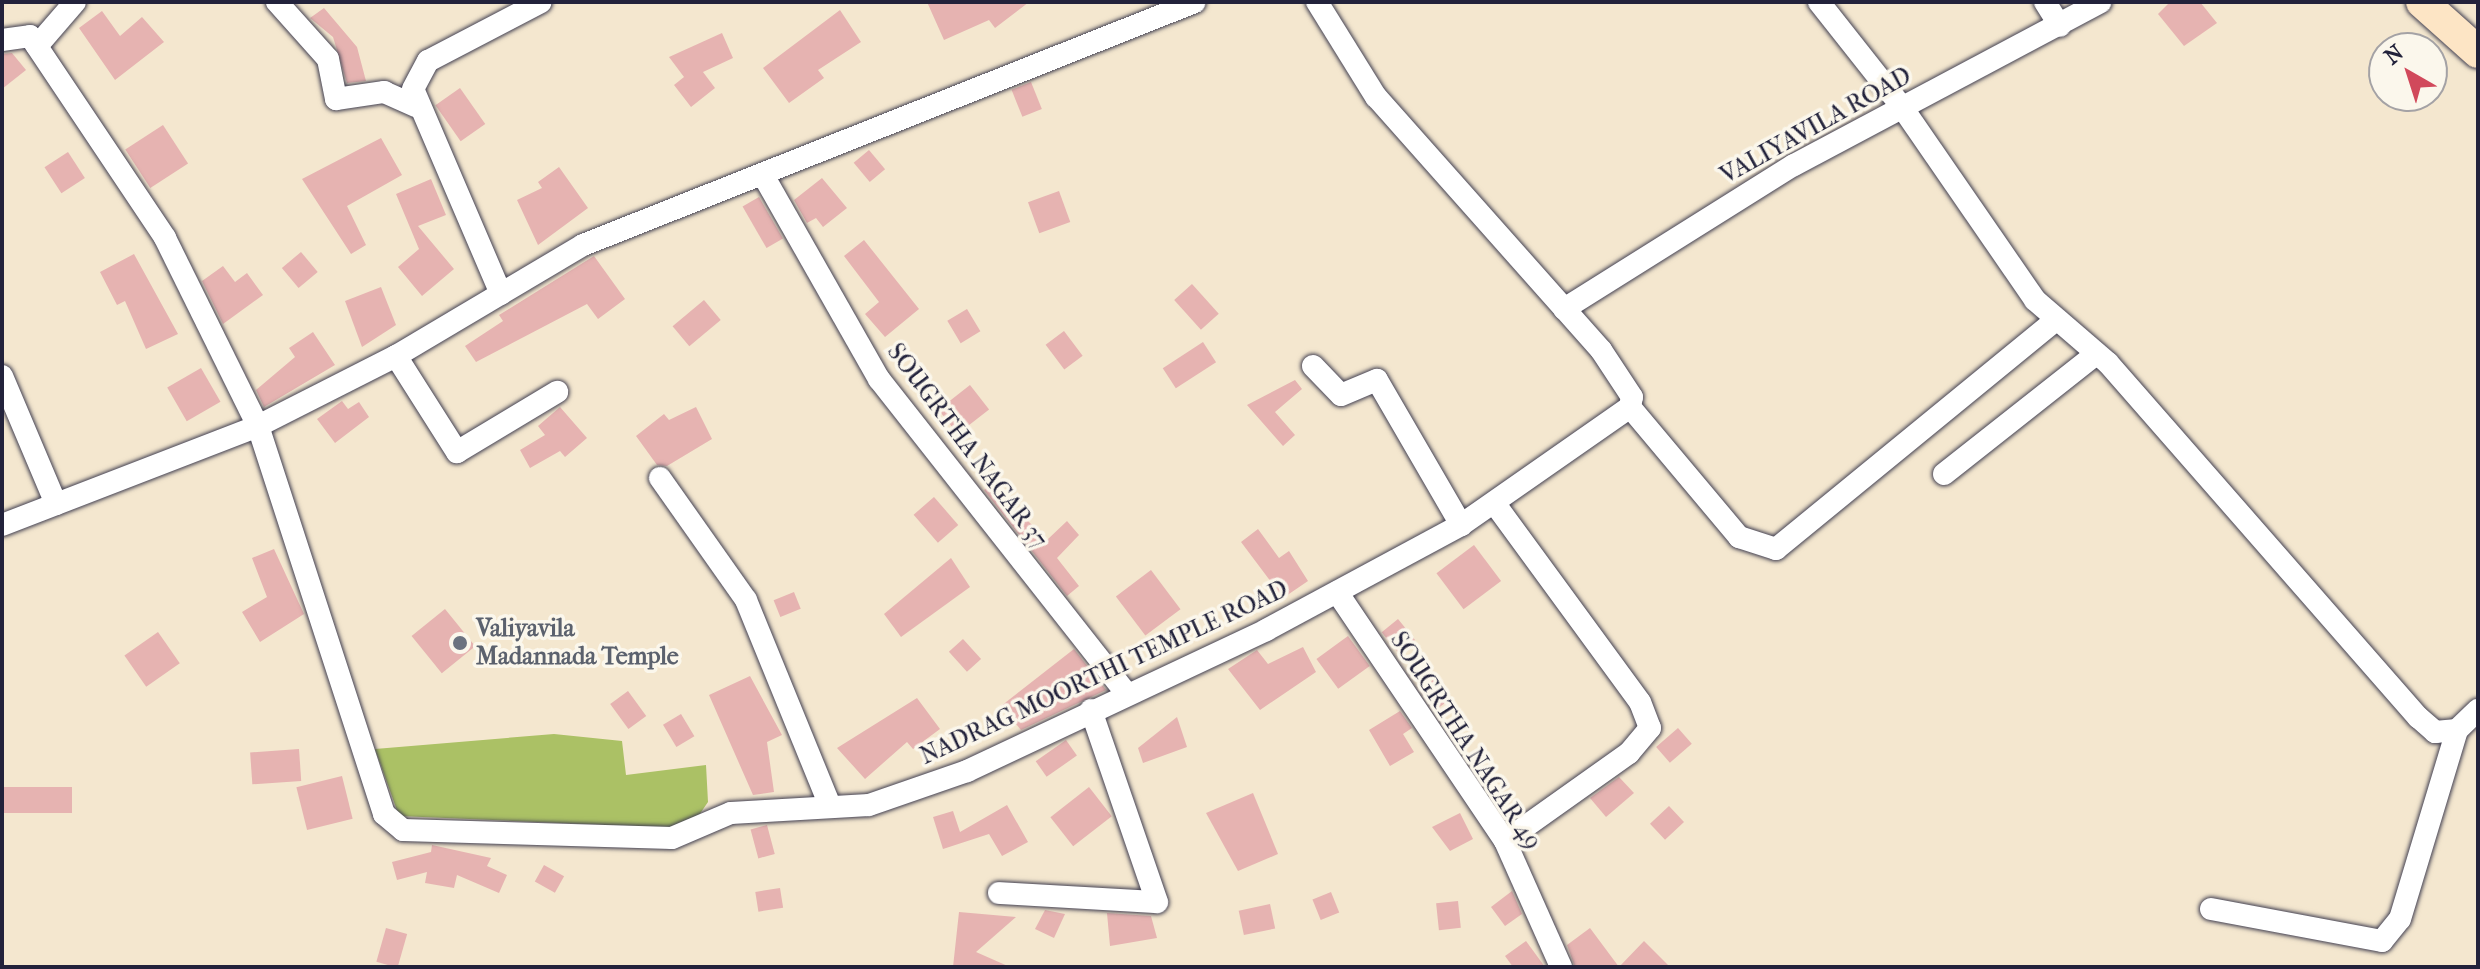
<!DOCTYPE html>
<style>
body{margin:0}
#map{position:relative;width:2480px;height:969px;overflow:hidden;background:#f4e7cf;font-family:"IM FELL French Canon",serif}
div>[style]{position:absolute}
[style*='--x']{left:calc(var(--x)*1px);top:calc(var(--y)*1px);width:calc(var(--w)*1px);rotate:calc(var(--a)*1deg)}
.green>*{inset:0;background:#abc165}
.building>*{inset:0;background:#e6b3b1;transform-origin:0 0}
.roads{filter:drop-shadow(0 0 2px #424051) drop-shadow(0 0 2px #424051)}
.street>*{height:22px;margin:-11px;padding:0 11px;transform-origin:11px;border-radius:11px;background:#fff}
.secondary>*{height:32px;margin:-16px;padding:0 16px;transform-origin:16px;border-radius:16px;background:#fde5c5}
.dots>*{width:22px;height:22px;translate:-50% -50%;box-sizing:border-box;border:4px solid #fbf7ec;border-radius:50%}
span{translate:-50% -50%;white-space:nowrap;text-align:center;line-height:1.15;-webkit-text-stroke:7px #fbf7ec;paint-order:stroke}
.street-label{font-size:24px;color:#22223b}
.worship-label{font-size:24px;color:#5b616d;font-weight:700}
.left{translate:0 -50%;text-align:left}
.frame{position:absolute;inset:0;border:4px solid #22223b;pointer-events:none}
.north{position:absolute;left:2368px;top:32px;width:80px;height:80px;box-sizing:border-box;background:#fbf7ec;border:2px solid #a4a2a5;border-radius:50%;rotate:321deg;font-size:22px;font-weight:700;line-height:32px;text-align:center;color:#22223b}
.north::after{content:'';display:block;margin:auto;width:28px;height:36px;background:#d1495b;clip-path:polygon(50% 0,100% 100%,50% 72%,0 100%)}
</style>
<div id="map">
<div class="green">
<i style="clip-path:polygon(554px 734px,622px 741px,626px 775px,706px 765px,708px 802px,695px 821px,675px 828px,399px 816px,375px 749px)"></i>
</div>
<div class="building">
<i style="clip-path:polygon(927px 2px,1029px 2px,995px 28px,989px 20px,944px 40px)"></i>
<i style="clip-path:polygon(2170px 2px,2200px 2px,2217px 23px,2184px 46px,2158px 14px)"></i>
<i style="clip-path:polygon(324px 8px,357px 47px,366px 81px,347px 83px,333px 37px,310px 18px)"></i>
<i style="clip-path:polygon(840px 10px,861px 42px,818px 70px,824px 78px,789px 103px,763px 68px)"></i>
<i style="clip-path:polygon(102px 11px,120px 36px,142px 17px,164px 42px,115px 80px,79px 28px)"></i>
<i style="clip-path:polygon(722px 33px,733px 58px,703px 72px,715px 88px,691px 107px,674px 85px,684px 77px,669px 57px)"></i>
<i style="clip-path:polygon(12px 53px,26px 70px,2px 89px,2px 54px)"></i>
<i style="left:1031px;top:82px;width:29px;height:21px;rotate:68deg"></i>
<i style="left:460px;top:88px;width:44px;height:30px;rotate:55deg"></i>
<i style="left:163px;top:125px;width:46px;height:45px;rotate:57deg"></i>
<i style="clip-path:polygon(381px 138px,402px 175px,347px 206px,366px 245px,351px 254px,302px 179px)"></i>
<i style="left:869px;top:150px;width:25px;height:20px;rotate:50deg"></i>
<i style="left:68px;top:152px;width:31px;height:28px;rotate:57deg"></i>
<i style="clip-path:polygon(559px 167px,588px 208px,538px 245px,517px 200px,542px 188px,538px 182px)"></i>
<i style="clip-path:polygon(822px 178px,847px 208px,823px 227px,816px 218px,807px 223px,794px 200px)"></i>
<i style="clip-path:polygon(431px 179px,446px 215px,418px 226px,454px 269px,422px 296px,398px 267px,419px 249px,396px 194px)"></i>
<i style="left:1059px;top:191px;width:33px;height:33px;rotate:70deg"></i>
<i style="left:759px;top:197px;width:48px;height:19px;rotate:60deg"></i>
<i style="clip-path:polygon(864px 240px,919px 309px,885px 337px,865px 314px,879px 302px,844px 256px)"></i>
<i style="left:301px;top:252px;width:26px;height:25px;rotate:50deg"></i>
<i style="clip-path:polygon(134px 254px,178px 334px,146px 349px,125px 301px,117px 305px,100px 272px)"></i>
<i style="clip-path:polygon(594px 256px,625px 299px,598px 319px,587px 304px,476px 362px,465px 346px,503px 321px,499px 315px)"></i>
<i style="clip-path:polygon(223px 266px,235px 282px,247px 273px,263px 295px,223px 324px,202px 281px)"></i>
<i style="left:1192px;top:284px;width:40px;height:24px;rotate:48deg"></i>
<i style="clip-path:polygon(381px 287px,396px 325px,362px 347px,345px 301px)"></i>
<i style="left:704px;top:300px;width:26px;height:41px;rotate:50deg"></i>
<i style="left:967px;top:309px;width:26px;height:23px;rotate:59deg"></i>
<i style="left:1064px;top:331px;width:31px;height:23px;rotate:53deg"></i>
<i style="clip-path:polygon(313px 332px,335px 365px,264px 407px,256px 390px,295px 357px,289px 348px)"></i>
<i style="left:1203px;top:342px;width:24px;height:48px;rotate:57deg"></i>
<i style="left:201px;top:368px;width:39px;height:39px;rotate:60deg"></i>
<i style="clip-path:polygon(1295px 380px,1302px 389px,1275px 412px,1295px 435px,1283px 446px,1247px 405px)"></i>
<i style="left:970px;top:385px;width:31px;height:40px;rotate:52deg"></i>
<i style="clip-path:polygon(342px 401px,348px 409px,359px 402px,369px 417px,335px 443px,317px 419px)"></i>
<i style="clip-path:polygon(560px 407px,587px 438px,565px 457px,560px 451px,530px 468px,520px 450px,545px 435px,538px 426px)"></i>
<i style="clip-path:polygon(696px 407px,712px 439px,667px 466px,657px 465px,636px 436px,664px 414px,669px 420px)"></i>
<i style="clip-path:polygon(991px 484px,1047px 540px,1067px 521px,1079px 535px,1057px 558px,1079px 586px,1067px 596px,984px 490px)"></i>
<i style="left:934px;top:497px;width:37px;height:27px;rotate:49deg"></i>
<i style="clip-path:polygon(1258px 529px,1279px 558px,1289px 551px,1308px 581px,1283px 598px,1241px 542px)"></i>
<i style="left:1474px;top:545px;width:45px;height:47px;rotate:53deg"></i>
<i style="clip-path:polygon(274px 549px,304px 614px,260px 642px,242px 612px,267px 597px,252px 558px)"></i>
<i style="clip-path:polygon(951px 558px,970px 587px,901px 637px,884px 614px)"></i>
<i style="left:1151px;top:570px;width:49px;height:44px;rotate:53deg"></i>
<i style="left:794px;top:592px;width:18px;height:22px;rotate:68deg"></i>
<i style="left:445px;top:609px;width:48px;height:43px;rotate:51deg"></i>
<i style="left:1398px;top:619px;width:27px;height:21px;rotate:51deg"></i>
<i style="left:158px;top:632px;width:38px;height:41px;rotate:55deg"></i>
<i style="left:1348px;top:636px;width:37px;height:39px;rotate:54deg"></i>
<i style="left:963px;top:639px;width:27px;height:19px;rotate:48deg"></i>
<i style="clip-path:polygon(1303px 647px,1316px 672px,1260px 710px,1228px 669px,1257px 650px,1268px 664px)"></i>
<i style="clip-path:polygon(1074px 649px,1106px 690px,1021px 730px,1001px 706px)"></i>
<i style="clip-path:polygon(750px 676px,782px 735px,767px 742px,774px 792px,753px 795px,709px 695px)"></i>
<i style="left:1434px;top:679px;width:26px;height:18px;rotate:54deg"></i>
<i style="left:628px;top:691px;width:31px;height:22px;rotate:54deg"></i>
<i style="clip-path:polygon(917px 698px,940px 729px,913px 749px,907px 742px,865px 779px,837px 748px)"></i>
<i style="clip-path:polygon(1400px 711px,1412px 728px,1403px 734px,1414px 752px,1390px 766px,1369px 730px)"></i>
<i style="left:681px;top:714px;width:26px;height:21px;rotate:59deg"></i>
<i style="clip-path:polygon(1177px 717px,1187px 747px,1143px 763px,1138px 748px)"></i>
<i style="left:1678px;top:728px;width:21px;height:29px;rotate:49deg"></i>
<i style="left:1066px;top:740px;width:19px;height:37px;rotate:55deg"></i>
<i style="left:299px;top:749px;width:32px;height:49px;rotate:86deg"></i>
<i style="left:342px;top:776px;width:44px;height:47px;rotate:76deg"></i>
<i style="clip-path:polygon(1619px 777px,1634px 793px,1606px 817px,1590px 798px)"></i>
<i style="left:2px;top:787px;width:70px;height:26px"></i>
<i style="left:1089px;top:787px;width:37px;height:49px;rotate:52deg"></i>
<i style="clip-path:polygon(1253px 793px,1278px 854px,1238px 871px,1206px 813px)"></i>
<i style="clip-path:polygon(1007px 805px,1028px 842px,1002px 856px,989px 834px,943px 849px,933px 817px,953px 811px,960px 832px)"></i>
<i style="left:1669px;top:806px;width:22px;height:26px;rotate:47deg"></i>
<i style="clip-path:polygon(1460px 813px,1473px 839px,1450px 851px,1432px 827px)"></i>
<i style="left:767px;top:825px;width:30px;height:17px;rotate:75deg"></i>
<i style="clip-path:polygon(432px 845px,491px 858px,487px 866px,507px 875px,499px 893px,457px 875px,454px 888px,425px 883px,427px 872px,397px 880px,392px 862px,431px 852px)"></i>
<i style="left:544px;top:865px;width:23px;height:19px;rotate:29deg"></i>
<i style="left:780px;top:888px;width:20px;height:25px;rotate:81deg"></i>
<i style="clip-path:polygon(1512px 891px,1522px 914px,1505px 926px,1491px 907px)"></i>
<i style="left:1331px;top:892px;width:22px;height:20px;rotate:68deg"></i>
<i style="left:1458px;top:901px;width:27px;height:22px;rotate:84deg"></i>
<i style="left:1270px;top:904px;width:25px;height:32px;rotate:78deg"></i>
<i style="clip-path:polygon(1045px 910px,1065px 914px,1054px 938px,1035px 929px)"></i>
<i style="clip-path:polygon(959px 912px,1016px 917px,976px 952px,1010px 967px,953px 967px)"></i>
<i style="clip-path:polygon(1107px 913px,1151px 916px,1157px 938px,1110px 946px)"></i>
<i style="left:386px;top:928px;width:22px;height:35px;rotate:16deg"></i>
<i style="clip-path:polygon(1590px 928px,1619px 967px,1644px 941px,1670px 967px,1575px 967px,1567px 945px)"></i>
<i style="clip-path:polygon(1526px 941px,1545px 967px,1513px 967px,1505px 956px)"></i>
</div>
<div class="roads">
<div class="street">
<i style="--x:277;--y:2;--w:76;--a:48.2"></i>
<i style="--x:328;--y:59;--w:41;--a:78.7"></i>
<i style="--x:336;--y:99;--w:49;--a:-8.3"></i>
<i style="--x:384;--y:92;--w:35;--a:24"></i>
<i style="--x:1819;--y:2;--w:134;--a:51.7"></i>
<i style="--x:1902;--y:107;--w:234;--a:55.4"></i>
<i style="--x:2035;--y:300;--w:96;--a:40.8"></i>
<i style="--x:2108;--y:363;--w:471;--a:48.8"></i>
<i style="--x:2418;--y:717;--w:23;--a:41"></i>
<i style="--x:2435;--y:732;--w:22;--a:-5"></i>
<i style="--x:2045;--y:2;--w:28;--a:58"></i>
<i style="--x:2;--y:40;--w:28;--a:-8"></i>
<i style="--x:30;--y:36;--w:243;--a:56.2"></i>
<i style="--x:165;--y:238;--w:210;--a:63.7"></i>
<i style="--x:258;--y:426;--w:408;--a:72"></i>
<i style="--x:384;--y:814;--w:25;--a:40"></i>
<i style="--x:403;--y:830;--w:269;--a:1.7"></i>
<i style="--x:672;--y:838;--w:64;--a:-23"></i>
<i style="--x:731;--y:813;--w:138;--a:-3.3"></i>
<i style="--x:869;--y:805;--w:104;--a:-19.1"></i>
<i style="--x:967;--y:771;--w:331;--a:-25.2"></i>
<i style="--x:1266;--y:630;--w:221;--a:-28.3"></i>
<i style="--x:1461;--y:525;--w:206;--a:-34.9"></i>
<i style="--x:1630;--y:407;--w:10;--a:-79"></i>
<i style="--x:1632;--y:397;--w:56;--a:-123.4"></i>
<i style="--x:1601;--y:350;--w:339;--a:-131.6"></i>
<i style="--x:1376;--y:97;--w:112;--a:-121.8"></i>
<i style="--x:37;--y:46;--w:58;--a:-49.2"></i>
<i style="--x:763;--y:175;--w:235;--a:60.4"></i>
<i style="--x:879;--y:379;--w:400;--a:51.8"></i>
<i style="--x:501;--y:294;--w:223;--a:-113.2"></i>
<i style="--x:413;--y:89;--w:32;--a:-62"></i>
<i style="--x:428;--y:61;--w:127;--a:-27.6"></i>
<i style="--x:1564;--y:309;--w:271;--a:-32.1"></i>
<i style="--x:1794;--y:165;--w:347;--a:-28"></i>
<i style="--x:396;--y:356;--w:114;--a:57.6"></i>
<i style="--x:457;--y:452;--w:117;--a:-31"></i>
<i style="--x:1313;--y:366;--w:40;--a:46"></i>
<i style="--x:1341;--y:395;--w:39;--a:-23"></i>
<i style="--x:1377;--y:380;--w:168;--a:59.9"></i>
<i style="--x:2;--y:376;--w:139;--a:67.1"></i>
<i style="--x:1630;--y:407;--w:170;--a:50"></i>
<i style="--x:1739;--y:537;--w:39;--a:18"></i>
<i style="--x:1776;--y:549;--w:360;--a:-39.3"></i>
<i style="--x:1944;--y:474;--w:194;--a:-38.3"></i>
<i style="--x:660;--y:478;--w:149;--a:54.8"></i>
<i style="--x:746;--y:600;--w:222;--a:67.8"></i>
<i style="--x:1495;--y:504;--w:245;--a:53.8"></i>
<i style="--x:1640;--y:702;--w:28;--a:69"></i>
<i style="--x:1650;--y:728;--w:33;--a:130"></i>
<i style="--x:1629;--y:753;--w:152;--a:144.6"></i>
<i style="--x:2;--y:525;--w:274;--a:-21.1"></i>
<i style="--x:258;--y:426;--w:155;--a:-26.9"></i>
<i style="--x:396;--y:356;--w:217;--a:-30.7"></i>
<i style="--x:583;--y:245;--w:658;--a:-21.66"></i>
<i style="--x:1337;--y:592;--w:300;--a:56"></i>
<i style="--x:1505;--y:841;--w:138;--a:66"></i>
<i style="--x:999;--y:893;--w:158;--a:3.3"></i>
<i style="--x:1157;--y:902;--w:203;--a:-109"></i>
<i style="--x:2211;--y:909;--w:174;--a:10.6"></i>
<i style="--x:2382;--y:941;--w:28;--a:-51"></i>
<i style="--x:2400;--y:919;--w:197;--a:-73.2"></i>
<i style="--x:2457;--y:730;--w:29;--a:-44"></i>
</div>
<div class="secondary">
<i style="--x:2422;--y:2;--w:75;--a:41.8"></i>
</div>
</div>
<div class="dots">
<i style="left:460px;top:643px;background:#6b7280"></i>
</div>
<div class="street-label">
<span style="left:1816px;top:126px;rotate:-29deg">VALIYAVILA ROAD</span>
<span style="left:967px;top:446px;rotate:53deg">SOUGRTHA NAGAR 37</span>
<span style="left:1104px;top:673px;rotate:-25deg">NADRAG MOORTHI TEMPLE ROAD</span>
<span style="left:1465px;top:741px;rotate:57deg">SOUGRTHA NAGAR 49</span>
</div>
<div class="worship-label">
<span class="left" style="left:476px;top:643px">Valiyavila<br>Madannada Temple</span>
</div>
<div class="frame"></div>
<div class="north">N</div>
</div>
